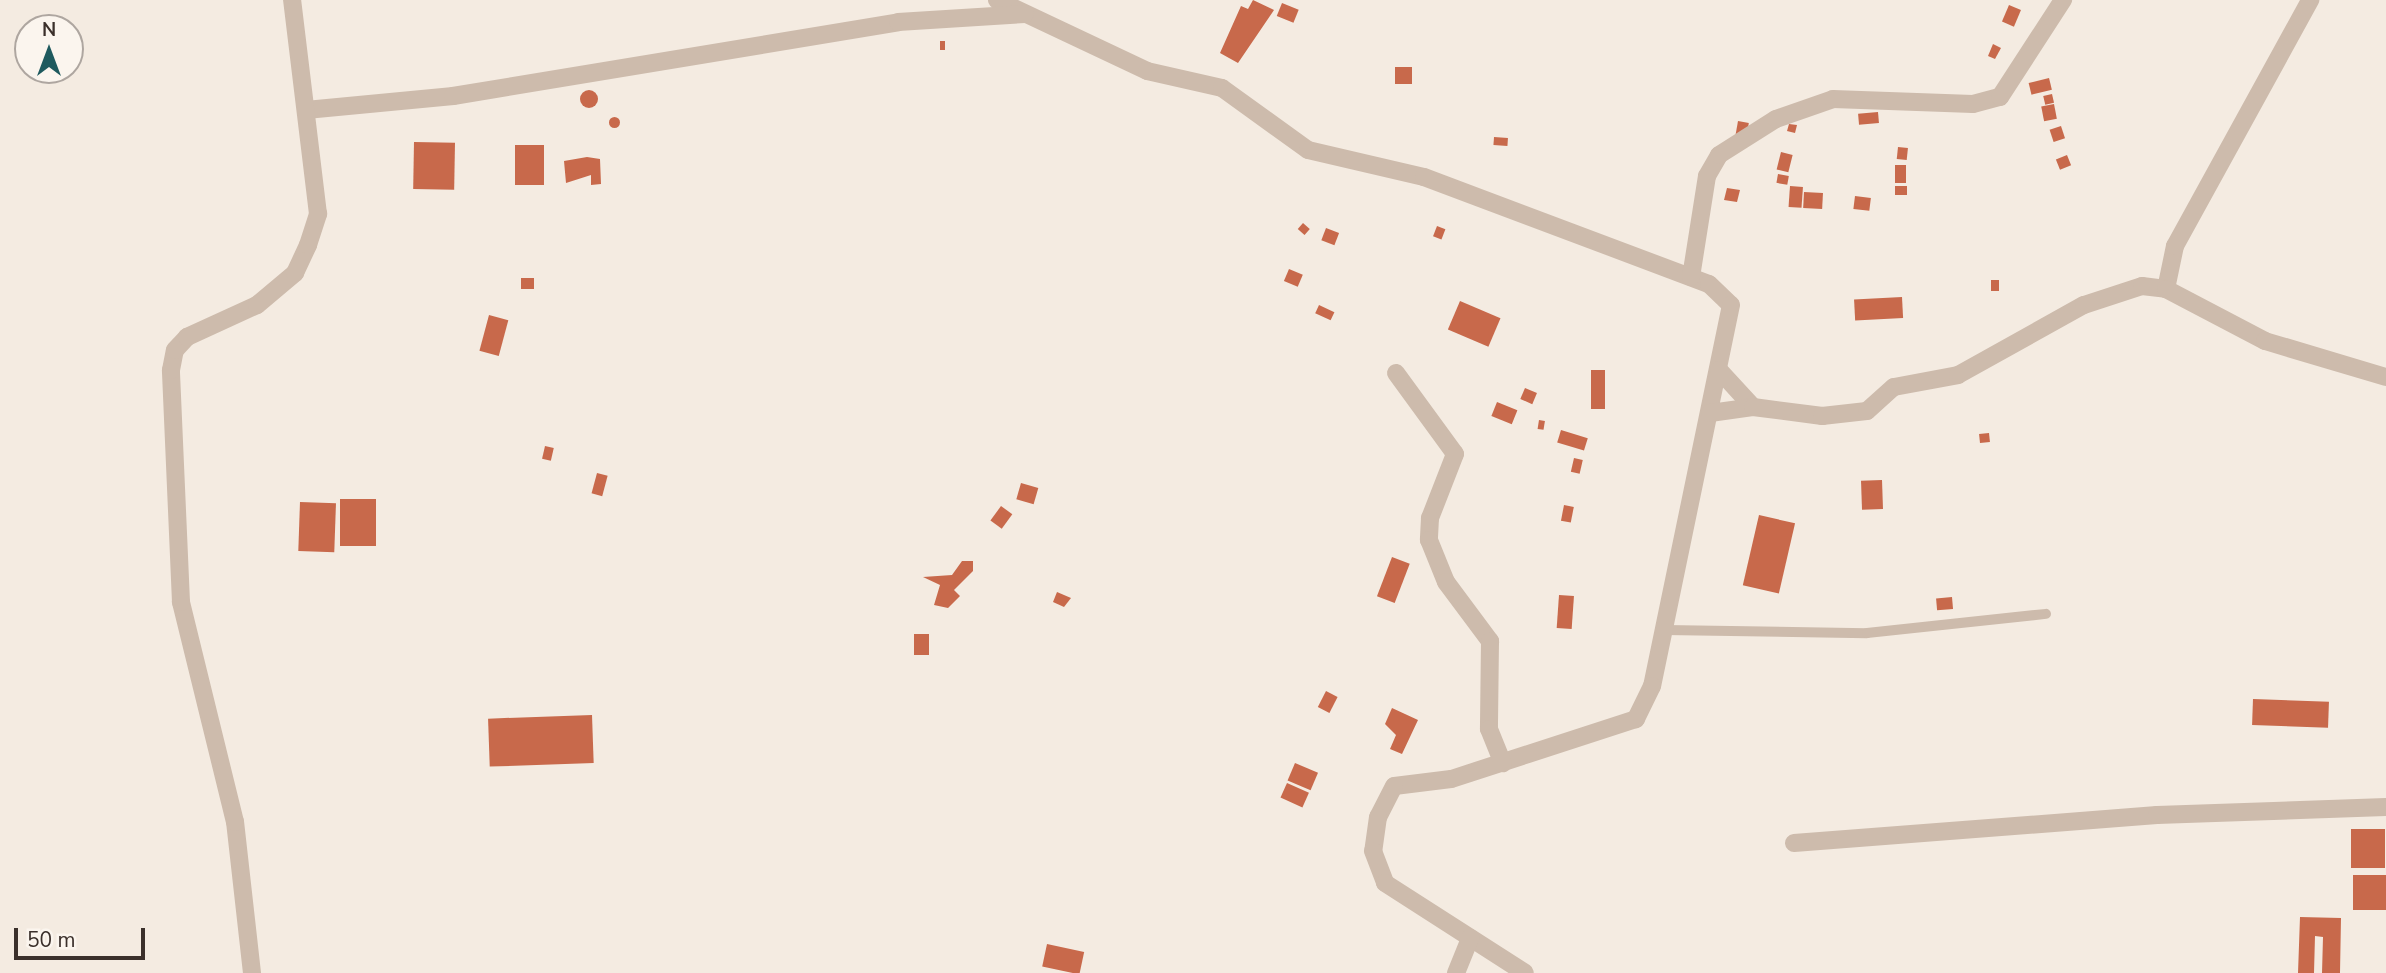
<!DOCTYPE html>
<style>
body{margin:0}
#map{position:relative;width:2386px;height:973px;overflow:hidden;background:#f4ebe1;font-family:"Nunito Sans",sans-serif}
div>[style]{position:absolute}
[style*='--x']{left:calc(var(--x)*1px);top:calc(var(--y)*1px);width:calc(var(--w)*1px);rotate:calc(var(--a)*1deg)}
.building>*{inset:0;background:#c8694b;transform-origin:0 0}
.round{border-radius:50%}
.lane>*{height:10px;margin:-5px;padding:0 5px;transform-origin:5px;border-radius:5px;background:#cdbbac}
.street>*{height:18px;margin:-9px;padding:0 9px;transform-origin:9px;border-radius:9px;background:#cdbbac}
span{translate:-50% -50%;white-space:nowrap;text-align:center;line-height:1.15;-webkit-text-stroke:5px #fbf5ee;paint-order:stroke}
.north{position:absolute;left:14px;top:14px;width:70px;height:70px;box-sizing:border-box;background:#fbf5ee;border:2px solid #aea6a0;border-radius:50%;rotate:0deg;font-size:19px;font-weight:700;line-height:28px;text-align:center;color:#3b302b}
.north::after{content:'';display:block;margin:auto;width:24px;height:32px;background:#1f5a5e;clip-path:polygon(50% 0,100% 100%,50% 72%,0 100%)}
.scale{position:absolute;left:14px;top:928px;width:131px;height:32px;box-sizing:border-box;border:4px solid #3b302b;border-top:0;padding-left:9px;font-size:21px;line-height:24px;white-space:nowrap;color:#3b302b;-webkit-text-stroke:5px #fbf5ee;paint-order:stroke}
</style>
<div id="map">
<div class="building">
<i style="clip-path:polygon(1253px 0,1274px 10px,1238px 63px,1220px 53px,1241px 6px,1248px 9px)"></i>
<i style="left:1282px;top:3px;width:18px;height:14px;rotate:22deg"></i>
<i style="left:2009px;top:5px;width:13px;height:18px;rotate:23deg"></i>
<i style="left:940px;top:41px;width:5px;height:9px"></i>
<i style="clip-path:polygon(1993px 44px,2001px 48px,1995px 59px,1988px 56px)"></i>
<i style="left:1395px;top:67px;width:17px;height:17px"></i>
<i style="left:2049px;top:78px;width:12px;height:21px;rotate:76deg"></i>
<i class="round" style="left:580px;top:90px;width:18px;height:18px"></i>
<i style="left:2052px;top:94px;width:9px;height:9px;rotate:77deg"></i>
<i style="left:2054px;top:104px;width:15px;height:13px;rotate:79deg"></i>
<i style="left:1878px;top:112px;width:11px;height:20px;rotate:85deg"></i>
<i class="round" style="left:608.5px;top:116.5px;width:11px;height:11px"></i>
<i style="left:1738px;top:121px;width:11px;height:23px;rotate:10deg"></i>
<i style="clip-path:polygon(1789px 124px,1797px 125px,1795px 133px,1787px 131px)"></i>
<i style="left:2061px;top:126px;width:13px;height:12px;rotate:72deg"></i>
<i style="left:1494px;top:137px;width:14px;height:8px;rotate:4deg"></i>
<i style="left:414px;top:142px;width:41px;height:47px;rotate:1deg"></i>
<i style="left:515px;top:145px;width:29px;height:40px"></i>
<i style="left:1898px;top:147px;width:10px;height:12px;rotate:6deg"></i>
<i style="left:1781px;top:152px;width:12px;height:18px;rotate:14deg"></i>
<i style="left:2067px;top:155px;width:11px;height:12px;rotate:68deg"></i>
<i style="clip-path:polygon(587px 157px,600px 159px,601px 184px,591px 185px,591px 175px,566px 183px,564px 161px)"></i>
<i style="left:1895px;top:165px;width:11px;height:18px"></i>
<i style="left:1778px;top:174px;width:11px;height:9px;rotate:10deg"></i>
<i style="left:1790px;top:186px;width:13px;height:21px;rotate:4deg"></i>
<i style="left:1895px;top:186px;width:12px;height:9px"></i>
<i style="clip-path:polygon(1727px 188px,1740px 190px,1737px 202px,1724px 200px)"></i>
<i style="left:1804px;top:192px;width:19px;height:16px;rotate:3deg"></i>
<i style="left:1855px;top:196px;width:16px;height:13px;rotate:7deg"></i>
<i style="left:1303px;top:223px;width:9px;height:8px;rotate:41deg"></i>
<i style="left:1437px;top:226px;width:9px;height:11px;rotate:21deg"></i>
<i style="left:1326px;top:228px;width:14px;height:13px;rotate:21deg"></i>
<i style="left:1289px;top:269px;width:15px;height:13px;rotate:23deg"></i>
<i style="left:521px;top:278px;width:13px;height:11px"></i>
<i style="left:1991px;top:280px;width:8px;height:11px"></i>
<i style="left:1902px;top:297px;width:21px;height:48px;rotate:87deg"></i>
<i style="left:1460px;top:301px;width:44px;height:31px;rotate:23deg"></i>
<i style="left:1319px;top:305px;width:17px;height:9px;rotate:25deg"></i>
<i style="left:489px;top:315px;width:20px;height:37px;rotate:15deg"></i>
<i style="left:1591px;top:370px;width:14px;height:39px"></i>
<i style="left:1525px;top:388px;width:13px;height:12px;rotate:23deg"></i>
<i style="left:1497px;top:402px;width:22px;height:15px;rotate:22deg"></i>
<i style="left:1539px;top:420px;width:6px;height:9px;rotate:9deg"></i>
<i style="left:1561px;top:430px;width:28px;height:13px;rotate:17deg"></i>
<i style="left:1989px;top:433px;width:9px;height:10px;rotate:84deg"></i>
<i style="left:545px;top:446px;width:9px;height:13px;rotate:13deg"></i>
<i style="left:1574px;top:458px;width:9px;height:14px;rotate:13deg"></i>
<i style="left:597px;top:473px;width:11px;height:21px;rotate:15deg"></i>
<i style="left:1882px;top:480px;width:29px;height:21px;rotate:88deg"></i>
<i style="left:1021px;top:483px;width:18px;height:17px;rotate:16deg"></i>
<i style="left:340px;top:499px;width:36px;height:47px"></i>
<i style="left:300px;top:502px;width:36px;height:49px;rotate:2deg"></i>
<i style="left:1564px;top:505px;width:10px;height:16px;rotate:11deg"></i>
<i style="left:1001px;top:506px;width:14px;height:18px;rotate:36deg"></i>
<i style="left:1759px;top:515px;width:37px;height:72px;rotate:13deg"></i>
<i style="left:1392px;top:557px;width:19px;height:42px;rotate:21deg"></i>
<i style="clip-path:polygon(962px 561px,973px 561px,973px 571px,954px 590px,960px 596px,948px 608px,934px 605px,940px 585px,923px 577px,952px 575px)"></i>
<i style="clip-path:polygon(1057px 592px,1071px 598px,1064px 607px,1053px 602px)"></i>
<i style="left:1559px;top:595px;width:15px;height:33px;rotate:4deg"></i>
<i style="left:1952px;top:597px;width:12px;height:16px;rotate:85deg"></i>
<i style="left:914px;top:634px;width:15px;height:21px"></i>
<i style="left:1326px;top:691px;width:13px;height:18px;rotate:27deg"></i>
<i style="left:2253px;top:699px;width:76px;height:26px;rotate:2deg"></i>
<i style="clip-path:polygon(1392px 708px,1418px 720px,1402px 754px,1390px 749px,1396px 735px,1385px 724px)"></i>
<i style="left:592px;top:715px;width:48px;height:104px;rotate:88deg"></i>
<i style="left:1295px;top:763px;width:25px;height:19px;rotate:23deg"></i>
<i style="left:1287px;top:783px;width:24px;height:16px;rotate:24deg"></i>
<i style="left:2385px;top:829px;width:39px;height:34px;rotate:90deg"></i>
<i style="left:2353px;top:875px;width:33px;height:35px"></i>
<i style="clip-path:polygon(2300px 917px,2341px 918px,2340px 973px,2322px 973px,2323px 937px,2315px 936px,2314px 973px,2298px 973px)"></i>
<i style="left:1047px;top:944px;width:38px;height:23px;rotate:12deg"></i>
</div>
<div class="lane">
<i style="--x:1665;--y:630;--w:202;--a:0.9"></i>
<i style="--x:1867;--y:633;--w:180;--a:-6.1"></i>
</div>
<div class="street">
<i style="--x:997;--y:0;--w:166;--a:25.3"></i>
<i style="--x:1147;--y:71;--w:77;--a:12.8"></i>
<i style="--x:1222;--y:88;--w:106;--a:35.8"></i>
<i style="--x:1308;--y:150;--w:119;--a:13.1"></i>
<i style="--x:1424;--y:177;--w:304;--a:20.6"></i>
<i style="--x:1709;--y:284;--w:30;--a:44"></i>
<i style="--x:1731;--y:305;--w:389;--a:101.7"></i>
<i style="--x:1652;--y:686;--w:37;--a:116"></i>
<i style="--x:1636;--y:719;--w:194;--a:162"></i>
<i style="--x:1451;--y:779;--w:57;--a:173"></i>
<i style="--x:1394;--y:786;--w:35;--a:117"></i>
<i style="--x:1378;--y:817;--w:34;--a:98"></i>
<i style="--x:1373;--y:851;--w:34;--a:69"></i>
<i style="--x:1385;--y:883;--w:166;--a:32.7"></i>
<i style="--x:306;--y:110;--w:148;--a:-5.4"></i>
<i style="--x:453;--y:96;--w:451;--a:-9.4"></i>
<i style="--x:898;--y:22;--w:127;--a:-3.6"></i>
<i style="--x:1691;--y:277;--w:102;--a:-81"></i>
<i style="--x:1707;--y:176;--w:24;--a:-60"></i>
<i style="--x:1719;--y:155;--w:67;--a:-32.3"></i>
<i style="--x:1776;--y:119;--w:60;--a:-19.3"></i>
<i style="--x:1833;--y:99;--w:140;--a:2"></i>
<i style="--x:1973;--y:104;--w:28;--a:-15"></i>
<i style="--x:2000;--y:97;--w:116;--a:-57"></i>
<i style="--x:2166;--y:289;--w:44;--a:-78.2"></i>
<i style="--x:2175;--y:246;--w:281;--a:-61.2"></i>
<i style="--x:1719;--y:370;--w:50;--a:47.4"></i>
<i style="--x:1396;--y:373;--w:100;--a:53.9"></i>
<i style="--x:1455;--y:454;--w:69;--a:111.3"></i>
<i style="--x:1430;--y:518;--w:22;--a:93"></i>
<i style="--x:1429;--y:540;--w:45;--a:68"></i>
<i style="--x:1446;--y:582;--w:74;--a:53.3"></i>
<i style="--x:1490;--y:641;--w:88;--a:90.7"></i>
<i style="--x:1489;--y:729;--w:37;--a:68"></i>
<i style="--x:1710;--y:413;--w:43;--a:-7.9"></i>
<i style="--x:1753;--y:407;--w:70;--a:7.4"></i>
<i style="--x:1822;--y:416;--w:45;--a:-6.3"></i>
<i style="--x:1867;--y:411;--w:36;--a:-42"></i>
<i style="--x:1894;--y:387;--w:65;--a:-10.6"></i>
<i style="--x:1958;--y:375;--w:144;--a:-29.1"></i>
<i style="--x:2084;--y:305;--w:61;--a:-18.1"></i>
<i style="--x:2142;--y:286;--w:24;--a:7"></i>
<i style="--x:2166;--y:289;--w:112;--a:27.7"></i>
<i style="--x:2265;--y:341;--w:126;--a:16.6"></i>
<i style="--x:1794;--y:843;--w:364;--a:-4.4"></i>
<i style="--x:2157;--y:815;--w:229;--a:-2"></i>
<i style="--x:252;--y:973;--w:152;--a:-96.4"></i>
<i style="--x:235;--y:822;--w:227;--a:-103.8"></i>
<i style="--x:181;--y:602;--w:232;--a:-92.5"></i>
<i style="--x:171;--y:370;--w:20;--a:-79"></i>
<i style="--x:175;--y:350;--w:18;--a:-47"></i>
<i style="--x:187;--y:337;--w:77;--a:-24.6"></i>
<i style="--x:257;--y:305;--w:50;--a:-40.1"></i>
<i style="--x:295;--y:273;--w:31;--a:-65"></i>
<i style="--x:308;--y:245;--w:33;--a:-72"></i>
<i style="--x:318;--y:214;--w:216;--a:-96.9"></i>
<i style="--x:1456;--y:973;--w:38;--a:-68"></i>
</div>
<div class="north">N</div>
<div class="scale">50 m</div>
</div>
